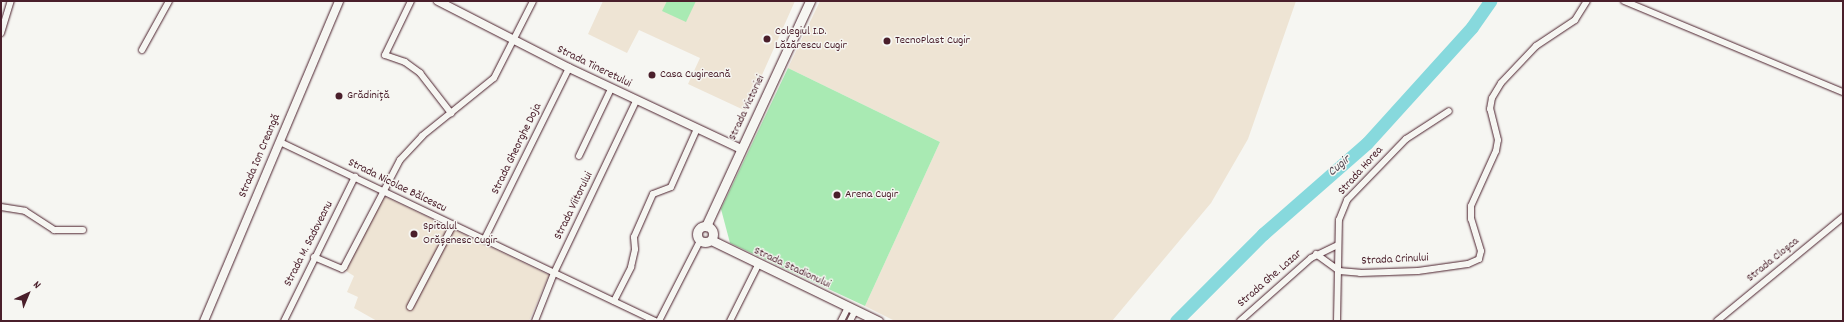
<!DOCTYPE html>
<meta charset="utf-8">
<style>
body{margin:0}
#map{position:relative;width:1844px;height:322px;overflow:hidden;background:#f6f6f2;font-family:Dekko,sans-serif}
div>[style]{position:absolute}
[style*='--x']{left:calc(var(--x)*1px);top:calc(var(--y)*1px);width:calc(var(--w)*1px);rotate:calc(var(--a)*1deg)}
.built>*{inset:0;background:#eee4d4}
.green>*{inset:0;background:#a9eab3}
.river>*{height:13px;margin:-6.5px;padding:0 6.5px;transform-origin:6.5px;border-radius:6.5px;background:#87d9dd}
.roads{filter:drop-shadow(0 0 1px #4a1f2b) drop-shadow(0 0 1px #4a1f2b)}
.minor>*{height:6px;margin:-3px;padding:0 3px;transform-origin:3px;border-radius:3px;background:#f6f6f2}
.tertiary>*{height:8px;margin:-4px;padding:0 4px;transform-origin:4px;border-radius:4px;background:#f6f6f2}
.secondary>*{height:9px;margin:-4.5px;padding:0 4.5px;transform-origin:4.5px;border-radius:4.5px;background:#f6f6f2}
.secondary>.ring{margin:-4.5px;padding:0;box-sizing:content-box;background:none;border:9px solid #f6f6f2;border-radius:50%}
.dots>*{width:11px;height:11px;translate:-50% -50%;box-sizing:border-box;border:2px solid #f6f6f2;border-radius:50%}
span{translate:-50% -50%;white-space:nowrap;text-align:center;line-height:1.15;-webkit-text-stroke:3px #f6f6f2;paint-order:stroke}
.poi-label{font-size:12px;color:#4a1f2b}
.left{translate:0 -50%;text-align:left}
.street-label{font-size:12px;color:#4a1f2b}
.water-label{font-size:13px;color:#594e58;font-style:italic}
.frame{position:absolute;inset:0;border:2px solid #4a1f2b;pointer-events:none}
.north{position:absolute;left:8px;top:274px;width:40px;height:40px;-webkit-text-stroke:3px #f6f6f2;paint-order:stroke;rotate:44deg;font-size:11px;font-weight:700;line-height:16px;text-align:center;color:#4a1f2b}
.north::after{content:'';display:block;margin:auto;width:14px;height:18px;background:#4a1f2b;clip-path:polygon(50% 0,100% 100%,50% 72%,0 100%)}
</style>
<div id="map">
<div class="built">
<i style="clip-path:polygon(603px 1px,795px 1px,746px 111px,688px 84px,700px 58px,639px 30px,627px 53px,588px 34px)"></i>
<i style="clip-path:polygon(820px 1px,1296px 1px,1248px 139px,1211px 203px,1112px 321px,895px 321px,865px 306px,940px 142px,788px 68px)"></i>
<i style="clip-path:polygon(384px 196px,549px 275px,529px 321px,377px 321px,354px 308px,358px 297px,347px 292px,354px 276px,346px 271px)"></i>
</div>
<div class="green">
<i style="clip-path:polygon(667px 1px,696px 1px,686px 22px,662px 11px)"></i>
<i style="clip-path:polygon(788px 68px,940px 142px,865px 306px,730px 243px,721px 209px)"></i>
</div>
<div class="river">
<i style="--x:1176;--y:321;--w:123;--a:-45"></i>
<i style="--x:1263;--y:234;--w:138;--a:-41.2"></i>
<i style="--x:1367;--y:143;--w:156;--a:-47.8"></i>
<i style="--x:1472;--y:27;--w:32;--a:-55"></i>
</div>
<div class="roads">
<div class="minor">
<i style="--x:411;--y:1;--w:60;--a:115.7"></i>
<i style="--x:385;--y:55;--w:21;--a:19"></i>
<i style="--x:405;--y:62;--w:19;--a:36"></i>
<i style="--x:420;--y:73;--w:51;--a:52.2"></i>
<i style="--x:1624;--y:1;--w:237;--a:22.6"></i>
<i style="--x:1;--y:33;--w:34;--a:-73"></i>
<i style="--x:142;--y:50;--w:56;--a:-61.1"></i>
<i style="--x:280;--y:142;--w:416;--a:25.5"></i>
<i style="--x:579;--y:156;--w:74;--a:-64.5"></i>
<i style="--x:1;--y:207;--w:24;--a:9"></i>
<i style="--x:25;--y:211;--w:35;--a:33"></i>
<i style="--x:54;--y:230;--w:29;--a:0"></i>
<i style="--x:484;--y:240;--w:192;--a:-63.7"></i>
<i style="--x:1316;--y:254;--w:29;--a:36"></i>
<i style="--x:1339;--y:271;--w:21;--a:5"></i>
<i style="--x:1360;--y:273;--w:58;--a:-2"></i>
<i style="--x:1418;--y:271;--w:50;--a:-8"></i>
<i style="--x:1468;--y:264;--w:12;--a:-24"></i>
<i style="--x:1479;--y:259;--w:8;--a:-76"></i>
<i style="--x:1481;--y:251;--w:34;--a:-107"></i>
<i style="--x:1471;--y:219;--w:13;--a:-90"></i>
<i style="--x:1471;--y:206;--w:60;--a:-65.6"></i>
<i style="--x:1496;--y:151;--w:11;--a:-80"></i>
<i style="--x:1498;--y:140;--w:32;--a:-104"></i>
<i style="--x:1490;--y:109;--w:11;--a:-80"></i>
<i style="--x:1492;--y:98;--w:17;--a:-59"></i>
<i style="--x:1501;--y:83;--w:51;--a:-46.6"></i>
<i style="--x:1536;--y:46;--w:47;--a:-33.7"></i>
<i style="--x:1575;--y:20;--w:22;--a:-58"></i>
<i style="--x:314;--y:257;--w:30;--a:23"></i>
<i style="--x:342;--y:269;--w:3;--a:-45"></i>
<i style="--x:344;--y:267;--w:121;--a:-62.4"></i>
<i style="--x:400;--y:160;--w:33;--a:-47"></i>
<i style="--x:422;--y:136;--w:92;--a:-38.9"></i>
<i style="--x:494;--y:78;--w:86;--a:-63.1"></i>
<i style="--x:614;--y:301;--w:38;--a:-63"></i>
<i style="--x:631;--y:267;--w:18;--a:-77"></i>
<i style="--x:635;--y:249;--w:12;--a:-95"></i>
<i style="--x:634;--y:237;--w:47;--a:-66.2"></i>
<i style="--x:653;--y:194;--w:19;--a:-21"></i>
<i style="--x:671;--y:187;--w:64;--a:-65.9"></i>
<i style="--x:410;--y:307;--w:93;--a:-62.3"></i>
<i style="--x:284;--y:321;--w:161;--a:-63.8"></i>
<i style="--x:535;--y:321;--w:52;--a:-68.4"></i>
<i style="--x:554;--y:273;--w:191;--a:-64.5"></i>
<i style="--x:659;--y:321;--w:90;--a:-62.9"></i>
<i style="--x:730;--y:321;--w:63;--a:-63.4"></i>
<i style="--x:841;--y:321;--w:16;--a:-63"></i>
<i style="--x:850;--y:321;--w:11;--a:-63"></i>
<i style="--x:1240;--y:321;--w:95;--a:-41.6"></i>
<i style="--x:1311;--y:258;--w:30;--a:-26"></i>
<i style="--x:1337;--y:321;--w:101;--a:-88.9"></i>
<i style="--x:1339;--y:220;--w:22;--a:-68"></i>
<i style="--x:1347;--y:200;--w:85;--a:-46"></i>
<i style="--x:1406;--y:139;--w:51;--a:-33.1"></i>
<i style="--x:1717;--y:321;--w:163;--a:-39.5"></i>
</div>
<div class="tertiary">
<i style="--x:438;--y:1;--w:147;--a:27.1"></i>
<i style="--x:569;--y:68;--w:190;--a:25.2"></i>
<i style="--x:204;--y:321;--w:347;--a:-67.1"></i>
</div>
<div class="secondary">
<i class="ring" style="left:697px;top:226px;width:7px;height:7px"></i>
<i style="--x:706;--y:226;--w:248;--a:-65.2"></i>
<i style="--x:711;--y:240;--w:186;--a:25.9"></i>
</div>
</div>
<div class="dots">
<i style="left:767px;top:39px;background:#4a1f2b"></i>
<i style="left:887px;top:41px;background:#4a1f2b"></i>
<i style="left:652px;top:75px;background:#4a1f2b"></i>
<i style="left:339px;top:96px;background:#4a1f2b"></i>
<i style="left:837px;top:195px;background:#4a1f2b"></i>
<i style="left:414px;top:234px;background:#4a1f2b"></i>
</div>
<div class="poi-label">
<span class="left" style="left:775px;top:39px">Colegiul I.D.<br>Lăzărescu Cugir</span>
<span class="left" style="left:895px;top:41px">TecnoPlast Cugir</span>
<span class="left" style="left:660px;top:75px">Casa Cugireană</span>
<span class="left" style="left:347px;top:96px">Grădiniță</span>
<span class="left" style="left:845px;top:195px">Arena Cugir</span>
<span class="left" style="left:423px;top:234px">Spitalul<br>Orășenesc Cugir</span>
</div>
<div class="street-label">
<span style="left:594px;top:67px;rotate:26deg">Strada Tineretului</span>
<span style="left:747px;top:108px;rotate:-65deg">Strada Victoriei</span>
<span style="left:517px;top:149px;rotate:-64deg">Strada Gheorghe Doja</span>
<span style="left:260px;top:156px;rotate:-67deg">Strada Ion Creangă</span>
<span style="left:1361px;top:171px;rotate:-48deg">Strada Horea</span>
<span style="left:397px;top:186px;rotate:26deg">Strada Nicolae Bălcescu</span>
<span style="left:574px;top:206px;rotate:-64deg">Strada Viitorului</span>
<span style="left:309px;top:244px;rotate:-63deg">Strada M. Sadoveanu</span>
<span style="left:1395px;top:260px;rotate:-3deg">Strada Crinului</span>
<span style="left:1773px;top:260px;rotate:-39deg">Strada Cloșca</span>
<span style="left:792px;top:268px;rotate:25deg">Strada Stadionului</span>
<span style="left:1270px;top:279px;rotate:-41deg">Strada Ghe. Lazar</span>
</div>
<div class="water-label">
<span style="left:1340px;top:167px;rotate:-41deg">Cugir</span>
</div>
<div class="frame"></div>
<div class="north">N</div>
</div>
